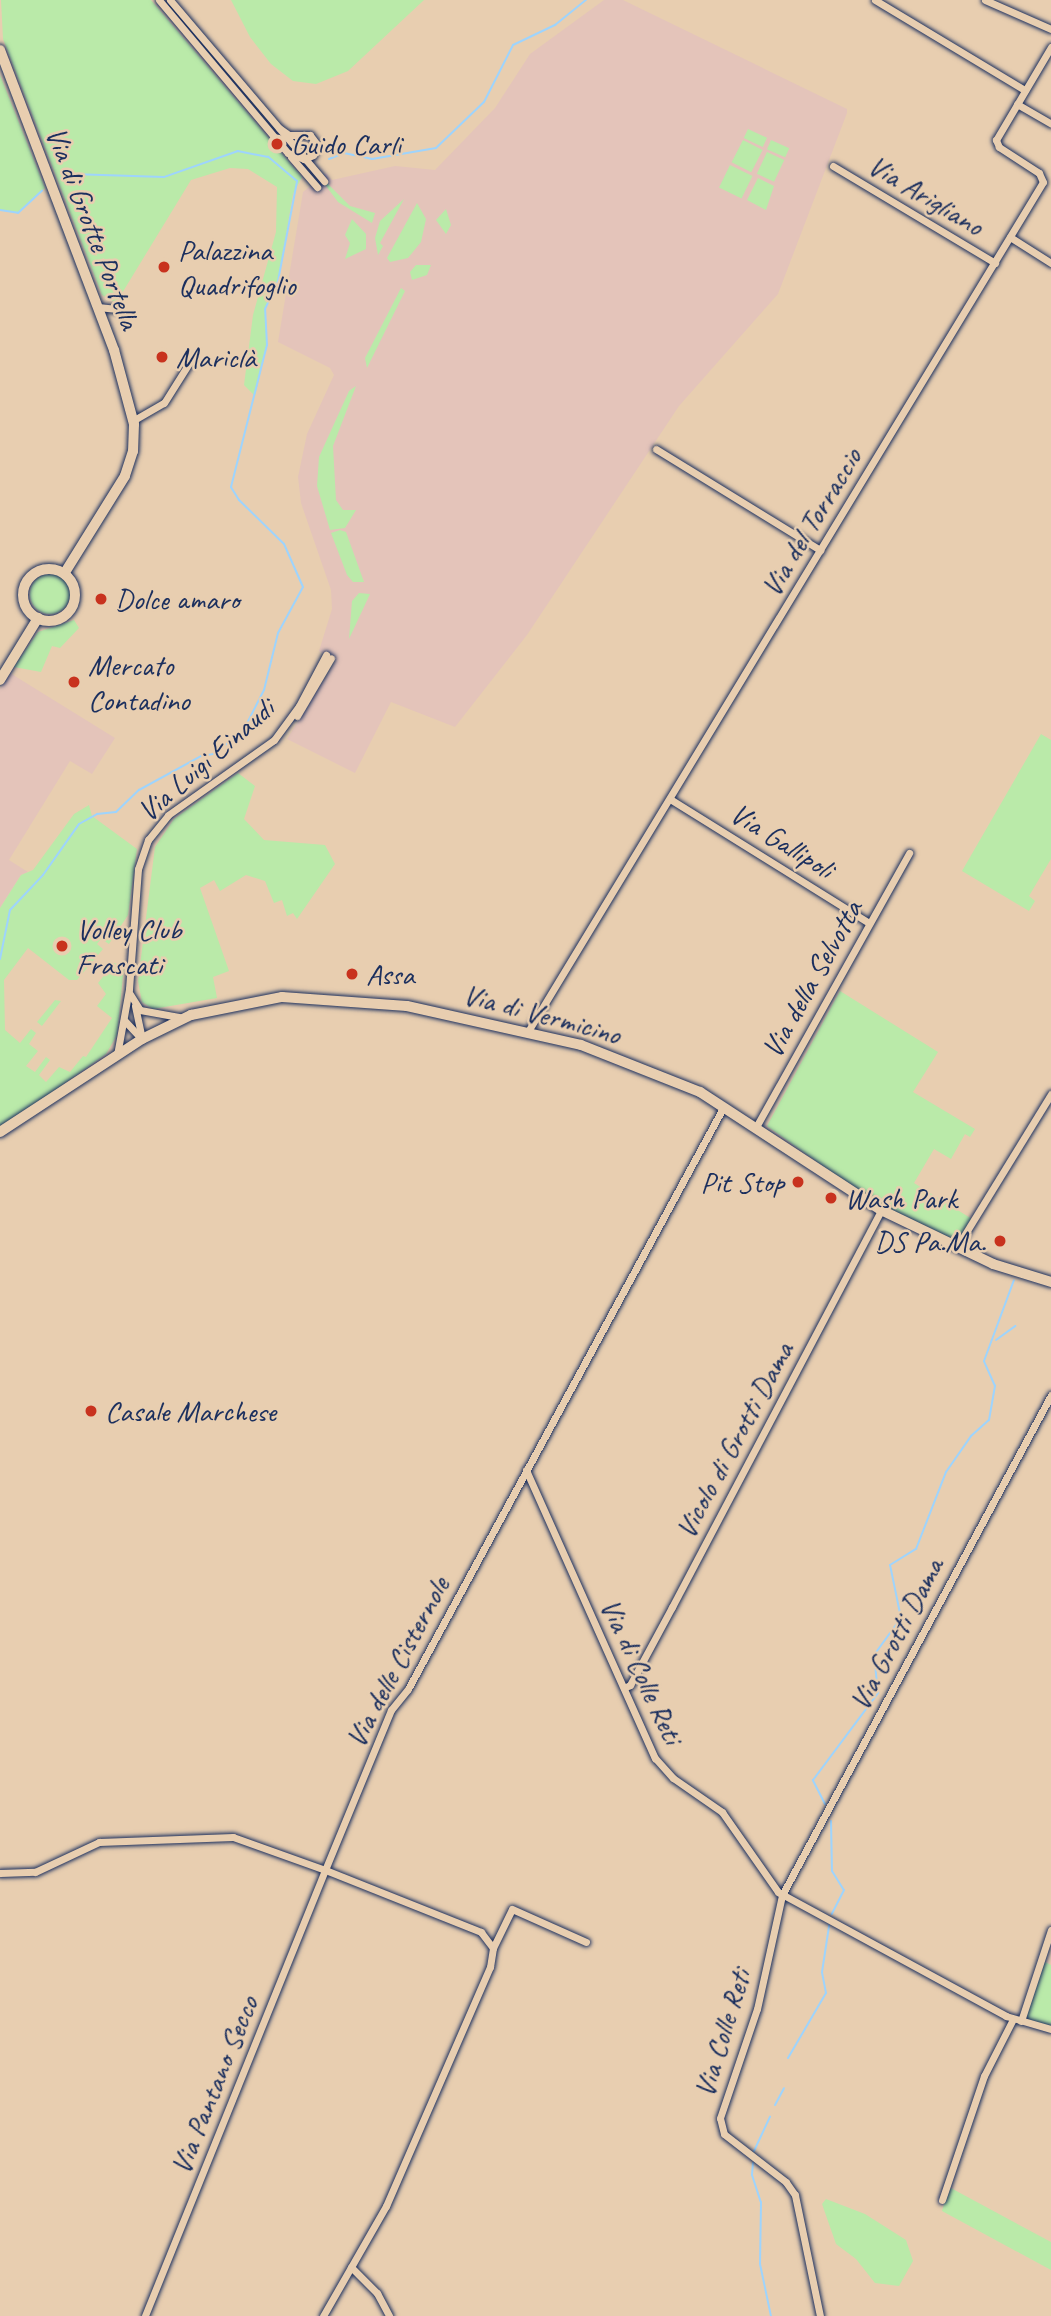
<!DOCTYPE html>
<meta charset="utf-8">
<style>
body{margin:0}
#map{position:relative;width:1051px;height:2316px;overflow:hidden;background:#e8ceb0;font-family:Caveat,sans-serif}
div>[style]{position:absolute}
[style*='--x']{left:calc(var(--x)*1px);top:calc(var(--y)*1px);width:calc(var(--w)*1px);rotate:calc(var(--a)*1deg)}
.built>*{inset:0;background:#e4c4ba}
.green>*{inset:0;background:#baeaa9;transform-origin:0 0}
.round{border-radius:50%}
.stream>*{height:2px;margin:-1px;padding:0 1px;transform-origin:1px;border-radius:1px;background:#9ed4fd}
.roads{filter:drop-shadow(0 0 2px #1b2f5e) drop-shadow(0 0 2px #1b2f5e)}
.minor>*{height:7px;margin:-3.5px;padding:0 3.5px;transform-origin:3.5px;border-radius:3.5px;background:#e8ceb0}
.secondary>*{height:10px;margin:-5px;padding:0 5px;transform-origin:5px;border-radius:5px;background:#e8ceb0}
.secondary>.ring{margin:-5px;padding:0;box-sizing:content-box;background:none;border:10px solid #e8ceb0;border-radius:50%}
.dots>*{width:19px;height:19px;translate:-50% -50%;box-sizing:border-box;border:4px solid #e8ceb0;border-radius:50%}
span{translate:-50% -50%;white-space:nowrap;text-align:center;line-height:1.15;-webkit-text-stroke:5px #e8ceb0;paint-order:stroke}
.poi-label{font-size:30px;color:#1b2f5e}
.left{translate:0 -50%;text-align:left}
.right{translate:-100% -50%;text-align:right}
.street-label{font-size:30px;color:#1b2f5e}
</style>
<div id="map">
<div class="built">
<i style="clip-path:polygon(604px 0,623px 0,847px 109px,847px 113px,778px 294px,679px 406px,527px 635px,455px 727px,391px 702px,355px 773px,287px 739px,336px 661px,319px 651px,332px 609px,331px 590px,301px 503px,298px 477px,307px 434px,334px 375px,330px 368px,278px 342px,303px 192px,326px 173px,332px 180px,395px 166px,435px 170px,495px 108px,530px 54px)"></i>
<i style="clip-path:polygon(10px 673px,115px 738px,92px 774px,70px 761px,9px 860px,28px 872px,21px 875px,0 908px,0 689px)"></i>
</div>
<div class="green">
<i style="clip-path:polygon(1px 0,151px 0,302px 177px,293px 194px,278px 281px,265px 309px,267px 345px,255px 396px,244px 385px,253px 315px,276px 232px,277px 187px,248px 169px,230px 168px,191px 180px,116px 303px,102px 295px,3px 39px)"></i>
<i style="clip-path:polygon(231px 0,424px 0,348px 71px,316px 84px,293px 81px,271px 64px,250px 37px)"></i>
<i style="clip-path:polygon(0 75px,45px 188px,18px 213px,0 210px)"></i>
<i style="left:748px;top:129px;width:21px;height:10px;rotate:25deg"></i>
<i style="left:743px;top:140px;width:22px;height:25px;rotate:27deg"></i>
<i style="left:771px;top:140px;width:20px;height:10px;rotate:24deg"></i>
<i style="left:767px;top:152px;width:19px;height:24px;rotate:25deg"></i>
<i style="left:730px;top:165px;width:25px;height:25px;rotate:26deg"></i>
<i style="clip-path:polygon(314px 170px,350px 206px,375px 213px,372px 223px,338px 202px)"></i>
<i style="clip-path:polygon(758px 178px,774px 186px,766px 210px,747px 200px)"></i>
<i style="clip-path:polygon(404px 199px,380px 243px,383px 246px,378px 255px,375px 238px,380px 221px)"></i>
<i style="clip-path:polygon(417px 203px,426px 219px,421px 242px,408px 258px,390px 262px,387px 258px)"></i>
<i style="clip-path:polygon(446px 209px,451px 225px,446px 234px,436px 220px)"></i>
<i style="clip-path:polygon(352px 219px,366px 234px,366px 249px,345px 259px,350px 243px,345px 235px)"></i>
<i style="clip-path:polygon(416px 265px,431px 265px,427px 275px,412px 280px,410px 272px)"></i>
<i style="clip-path:polygon(401px 288px,405px 291px,367px 368px,365px 358px)"></i>
<i style="clip-path:polygon(356px 386px,333px 446px,336px 500px,343px 510px,356px 510px,345px 528px,330px 530px,317px 486px,319px 457px,349px 391px)"></i>
<i style="clip-path:polygon(340px 530px,346px 532px,364px 582px,353px 582px,347px 575px,331px 533px)"></i>
<i class="round" style="left:30px;top:574px;width:40px;height:40px"></i>
<i style="clip-path:polygon(359px 593px,370px 594px,349px 639px,352px 601px)"></i>
<i style="clip-path:polygon(74px 620px,79px 628px,60px 648px,52px 646px,41px 672px,14px 667px,38px 632px)"></i>
<i style="clip-path:polygon(1041px 734px,1051px 740px,1051px 859px,1029px 896px,1035px 901px,1029px 911px,962px 871px)"></i>
<i style="clip-path:polygon(238px 773px,255px 786px,244px 819px,264px 840px,325px 845px,335px 864px,297px 919px,293px 913px,287px 916px,282px 900px,274px 903px,265px 881px,246px 875px,220px 891px,214px 880px,200px 888px,229px 971px,213px 977px,217px 998px,153px 1009px,142px 1002px,138px 981px,155px 847px,174px 819px)"></i>
<i style="clip-path:polygon(89px 805px,92px 816px,137px 849px,128px 915px,109px 944px,101px 939px,97px 944px,103px 949px,77px 980px,69px 980px,28px 948px,4px 980px,5px 1030px,20px 1043px,31px 1029px,36px 1033px,29px 1044px,38px 1051px,26px 1066px,35px 1072px,46px 1057px,50px 1060px,39px 1075px,46px 1082px,59px 1067px,70px 1072px,83px 1056px,86px 1057px,112px 1018px,97px 1006px,106px 994px,98px 983px,114px 963px,124px 966px,117px 1035px,106px 1054px,0 1129px,0 908px,21px 875px,33px 870px,74px 814px)"></i>
<i style="clip-path:polygon(840px 991px,938px 1052px,913px 1092px,975px 1129px,970px 1137px,965px 1134px,951px 1159px,934px 1149px,914px 1183px,972px 1219px,956px 1241px,869px 1199px,767px 1126px)"></i>
<i style="clip-path:polygon(55px 1000px,61px 1001px,42px 1026px,37px 1022px)"></i>
<i style="clip-path:polygon(1043px 1961px,1051px 1965px,1051px 2027px,1028px 2021px,1026px 2013px)"></i>
<i style="clip-path:polygon(949px 2187px,1051px 2242px,1051px 2270px,942px 2211px)"></i>
<i style="clip-path:polygon(826px 2199px,865px 2214px,906px 2240px,913px 2261px,899px 2286px,875px 2283px,856px 2259px,836px 2244px,822px 2204px)"></i>
</div>
<div class="stream">
<i style="--x:329;--y:159;--w:16;--a:-22"></i>
<i style="--x:344;--y:153;--w:29;--a:12"></i>
<i style="--x:372;--y:159;--w:65;--a:-9.8"></i>
<i style="--x:436;--y:148;--w:66;--a:-43.8"></i>
<i style="--x:484;--y:102;--w:64;--a:-63"></i>
<i style="--x:513;--y:45;--w:47;--a:-25.5"></i>
<i style="--x:555;--y:25;--w:40;--a:-39"></i>
<i style="--x:0;--y:210;--w:18;--a:9"></i>
<i style="--x:18;--y:213;--w:33;--a:-43"></i>
<i style="--x:0;--y:959;--w:50;--a:-78.5"></i>
<i style="--x:10;--y:910;--w:48;--a:-46.7"></i>
<i style="--x:43;--y:875;--w:62;--a:-54.8"></i>
<i style="--x:79;--y:824;--w:21;--a:-29"></i>
<i style="--x:97;--y:814;--w:19;--a:-6"></i>
<i style="--x:116;--y:812;--w:32;--a:-44"></i>
<i style="--x:139;--y:790;--w:71;--a:-28.7"></i>
<i style="--x:201;--y:756;--w:12;--a:-9"></i>
<i style="--x:213;--y:754;--w:38;--a:-37"></i>
<i style="--x:243;--y:731;--w:46;--a:-62.9"></i>
<i style="--x:264;--y:690;--w:59;--a:-76.2"></i>
<i style="--x:278;--y:633;--w:52;--a:-61.5"></i>
<i style="--x:303;--y:587;--w:47;--a:-113.8"></i>
<i style="--x:284;--y:544;--w:63;--a:-135.6"></i>
<i style="--x:239;--y:500;--w:15;--a:-122"></i>
<i style="--x:231;--y:487;--w:146;--a:-75.8"></i>
<i style="--x:267;--y:345;--w:36;--a:-93"></i>
<i style="--x:265;--y:309;--w:31;--a:-65"></i>
<i style="--x:278;--y:281;--w:102;--a:-79.2"></i>
<i style="--x:297;--y:181;--w:38;--a:-140"></i>
<i style="--x:268;--y:157;--w:31;--a:-169"></i>
<i style="--x:238;--y:151;--w:78;--a:160.6"></i>
<i style="--x:164;--y:177;--w:93;--a:-178.2"></i>
<i style="--x:71;--y:174;--w:11;--a:158"></i>
<i style="--x:996;--y:1340;--w:24;--a:-36"></i>
<i style="--x:825;--y:1804;--w:27;--a:-117"></i>
<i style="--x:813;--y:1780;--w:109;--a:-53.2"></i>
<i style="--x:878;--y:1693;--w:38;--a:-96"></i>
<i style="--x:874;--y:1655;--w:46;--a:-53.9"></i>
<i style="--x:901;--y:1618;--w:54;--a:-101.7"></i>
<i style="--x:890;--y:1565;--w:31;--a:-32"></i>
<i style="--x:916;--y:1549;--w:83;--a:-68.7"></i>
<i style="--x:946;--y:1472;--w:44;--a:-55.2"></i>
<i style="--x:971;--y:1436;--w:24;--a:-42"></i>
<i style="--x:989;--y:1420;--w:35;--a:-80"></i>
<i style="--x:995;--y:1386;--w:27;--a:-114"></i>
<i style="--x:984;--y:1361;--w:86;--a:-69.7"></i>
<i style="--x:831;--y:1821;--w:50;--a:88.9"></i>
<i style="--x:832;--y:1871;--w:22;--a:58"></i>
<i style="--x:844;--y:1890;--w:27;--a:117"></i>
<i style="--x:788;--y:2058;--w:75;--a:-59.7"></i>
<i style="--x:826;--y:1993;--w:21;--a:-101"></i>
<i style="--x:822;--y:1972;--w:47;--a:-81.3"></i>
<i style="--x:775;--y:2105;--w:19;--a:-62"></i>
<i style="--x:754;--y:2151;--w:38;--a:-65"></i>
<i style="--x:753;--y:2163;--w:12;--a:95"></i>
<i style="--x:752;--y:2175;--w:28;--a:72"></i>
<i style="--x:761;--y:2202;--w:62;--a:90.9"></i>
<i style="--x:760;--y:2264;--w:53;--a:78.1"></i>
</div>
<div class="roads">
<div class="minor">
<i style="--x:159;--y:0;--w:200;--a:49.9"></i>
<i style="--x:288;--y:153;--w:17;--a:21"></i>
<i style="--x:304;--y:159;--w:10;--a:-24"></i>
<i style="--x:313;--y:155;--w:12;--a:-76"></i>
<i style="--x:316;--y:143;--w:10;--a:-127"></i>
<i style="--x:310;--y:135;--w:21;--a:180"></i>
<i style="--x:289;--y:135;--w:12;--a:-145"></i>
<i style="--x:170;--y:0;--w:238;--a:49.6"></i>
<i style="--x:875;--y:0;--w:175;--a:31"></i>
<i style="--x:985;--y:0;--w:72;--a:23.7"></i>
<i style="--x:1017;--y:104;--w:39;--a:30"></i>
<i style="--x:291;--y:157;--w:40;--a:49"></i>
<i style="--x:833;--y:166;--w:189;--a:30.9"></i>
<i style="--x:1010;--y:237;--w:49;--a:32.4"></i>
<i style="--x:98;--y:307;--w:19;--a:6"></i>
<i style="--x:134;--y:420;--w:34;--a:-30"></i>
<i style="--x:164;--y:403;--w:51;--a:-57.9"></i>
<i style="--x:656;--y:449;--w:193;--a:31.6"></i>
<i style="--x:297;--y:716;--w:67;--a:-59.6"></i>
<i style="--x:670;--y:799;--w:234;--a:31.9"></i>
<i style="--x:130;--y:994;--w:19;--a:58"></i>
<i style="--x:140;--y:1010;--w:45;--a:10.3"></i>
<i style="--x:135;--y:1006;--w:34;--a:78"></i>
<i style="--x:124;--y:1020;--w:26;--a:47"></i>
<i style="--x:527;--y:1033;--w:995;--a:-58.77"></i>
<i style="--x:1043;--y:182;--w:10;--a:-114"></i>
<i style="--x:1039;--y:173;--w:48;--a:-147"></i>
<i style="--x:999;--y:147;--w:8;--a:-113"></i>
<i style="--x:996;--y:140;--w:108;--a:-59.4"></i>
<i style="--x:117;--y:1055;--w:67;--a:-79.7"></i>
<i style="--x:129;--y:989;--w:120;--a:-85.7"></i>
<i style="--x:138;--y:869;--w:31;--a:-71"></i>
<i style="--x:148;--y:840;--w:32;--a:-51"></i>
<i style="--x:168;--y:815;--w:130;--a:-35.3"></i>
<i style="--x:274;--y:740;--w:42;--a:-53.7"></i>
<i style="--x:299;--y:706;--w:58;--a:-62.1"></i>
<i style="--x:756;--y:1127;--w:314;--a:-60.8"></i>
<i style="--x:957;--y:1247;--w:180;--a:-58.4"></i>
<i style="--x:526;--y:1470;--w:316;--a:65.9"></i>
<i style="--x:655;--y:1758;--w:27;--a:48"></i>
<i style="--x:673;--y:1778;--w:60;--a:34.8"></i>
<i style="--x:722;--y:1812;--w:98;--a:55"></i>
<i style="--x:778;--y:1892;--w:260;--a:28.5"></i>
<i style="--x:1006;--y:2016;--w:47;--a:16.1"></i>
<i style="--x:624;--y:1688;--w:7;--a:-27"></i>
<i style="--x:630;--y:1685;--w:89;--a:-61.7"></i>
<i style="--x:672;--y:1607;--w:449;--a:-62.2"></i>
<i style="--x:0;--y:1873;--w:35;--a:-2"></i>
<i style="--x:35;--y:1872;--w:71;--a:-25.1"></i>
<i style="--x:99;--y:1842;--w:134;--a:-2.1"></i>
<i style="--x:233;--y:1837;--w:98;--a:19.7"></i>
<i style="--x:325;--y:1870;--w:481;--a:112"></i>
<i style="--x:493;--y:1948;--w:43;--a:-64"></i>
<i style="--x:512;--y:1909;--w:81;--a:24"></i>
<i style="--x:1021;--y:2021;--w:96;--a:-71.8"></i>
<i style="--x:942;--y:2200;--w:131;--a:-71.3"></i>
<i style="--x:984;--y:2076;--w:64;--a:-63"></i>
<i style="--x:351;--y:2267;--w:37;--a:45"></i>
<i style="--x:377;--y:2293;--w:26;--a:62"></i>
<i style="--x:323;--y:2316;--w:127;--a:-60.2"></i>
<i style="--x:386;--y:2206;--w:261;--a:-66.5"></i>
<i style="--x:490;--y:1967;--w:19;--a:-81"></i>
<i style="--x:493;--y:1948;--w:20;--a:-127"></i>
<i style="--x:481;--y:1932;--w:168;--a:-158.3"></i>
<i style="--x:325;--y:1870;--w:173;--a:-67.6"></i>
<i style="--x:391;--y:1710;--w:27;--a:-51"></i>
<i style="--x:408;--y:1689;--w:663;--a:-61.54"></i>
<i style="--x:820;--y:2316;--w:124;--a:-101.7"></i>
<i style="--x:795;--y:2195;--w:16;--a:-125"></i>
<i style="--x:786;--y:2182;--w:78;--a:-142.3"></i>
<i style="--x:724;--y:2134;--w:16;--a:-104"></i>
<i style="--x:720;--y:2118;--w:115;--a:-71.3"></i>
<i style="--x:757;--y:2009;--w:117;--a:-77.6"></i>
<i style="--x:782;--y:1895;--w:568;--a:-61.72"></i>
</div>
<div class="secondary">
<i style="--x:0;--y:50;--w:321;--a:69.2"></i>
<i style="--x:114;--y:350;--w:77;--a:74.9"></i>
<i style="--x:134;--y:424;--w:27;--a:92"></i>
<i style="--x:133;--y:451;--w:26;--a:108"></i>
<i style="--x:125;--y:476;--w:115;--a:121.9"></i>
<i class="ring" style="left:23px;top:569px;width:42px;height:42px"></i>
<i style="--x:0;--y:680;--w:73;--a:-58.5"></i>
<i style="--x:0;--y:1132;--w:170;--a:-33.2"></i>
<i style="--x:142;--y:1039;--w:55;--a:-26.1"></i>
<i style="--x:191;--y:1015;--w:93;--a:-11.2"></i>
<i style="--x:282;--y:997;--w:125;--a:4.1"></i>
<i style="--x:407;--y:1006;--w:178;--a:12.6"></i>
<i style="--x:581;--y:1045;--w:128;--a:21.6"></i>
<i style="--x:700;--y:1092;--w:216;--a:33.1"></i>
<i style="--x:881;--y:1210;--w:124;--a:25.7"></i>
<i style="--x:993;--y:1264;--w:61;--a:17.2"></i>
</div>
</div>
<div class="dots">
<i style="left:277px;top:144px;background:#c8321e"></i>
<i style="left:164px;top:267px;background:#c8321e"></i>
<i style="left:162px;top:357px;background:#c8321e"></i>
<i style="left:101px;top:599px;background:#c8321e"></i>
<i style="left:74px;top:682px;background:#c8321e"></i>
<i style="left:62px;top:946px;background:#c8321e"></i>
<i style="left:352px;top:974px;background:#c8321e"></i>
<i style="left:798px;top:1182px;background:#c8321e"></i>
<i style="left:831px;top:1198px;background:#c8321e"></i>
<i style="left:1000px;top:1241px;background:#c8321e"></i>
<i style="left:91px;top:1411px;background:#c8321e"></i>
</div>
<div class="poi-label">
<span class="left" style="left:291px;top:144px">Guido Carli</span>
<span class="left" style="left:178px;top:267px">Palazzina<br>Quadrifoglio</span>
<span class="left" style="left:176px;top:357px">Mariclà</span>
<span class="left" style="left:115px;top:599px">Dolce amaro</span>
<span class="left" style="left:88px;top:682px">Mercato<br>Contadino</span>
<span class="left" style="left:76px;top:946px">Volley Club<br>Frascati</span>
<span class="left" style="left:366px;top:974px">Assa</span>
<span class="right" style="left:784px;top:1182px">Pit Stop</span>
<span class="left" style="left:845px;top:1198px">Wash Park</span>
<span class="right" style="left:986px;top:1241px">DS Pa.Ma.</span>
<span class="left" style="left:105px;top:1411px">Casale Marchese</span>
</div>
<div class="street-label">
<span style="left:926px;top:195px;rotate:31deg">Via Arigliano</span>
<span style="left:93px;top:228px;rotate:69deg">Via di Grotte Portella</span>
<span style="left:811px;top:522px;rotate:-59deg">Via del Torraccio</span>
<span style="left:206px;top:760px;rotate:-41deg">Via Luigi Einaudi</span>
<span style="left:782px;top:841px;rotate:32deg">Via Gallipoli</span>
<span style="left:812px;top:979px;rotate:-61deg">Via della Selvotta</span>
<span style="left:542px;top:1014px;rotate:15deg">Via di Vermicino</span>
<span style="left:734px;top:1440px;rotate:-62deg">Vicolo di Grotti Dama</span>
<span style="left:896px;top:1634px;rotate:-62deg">Via Grotti Dama</span>
<span style="left:397px;top:1662px;rotate:-62deg">Via delle Cisternole</span>
<span style="left:642px;top:1671px;rotate:65deg">Via di Colle Reti</span>
<span style="left:722px;top:2033px;rotate:-73deg">Via Colle Reti</span>
<span style="left:214px;top:2085px;rotate:-68deg">Via Pantano Secco</span>
</div>
</div>
